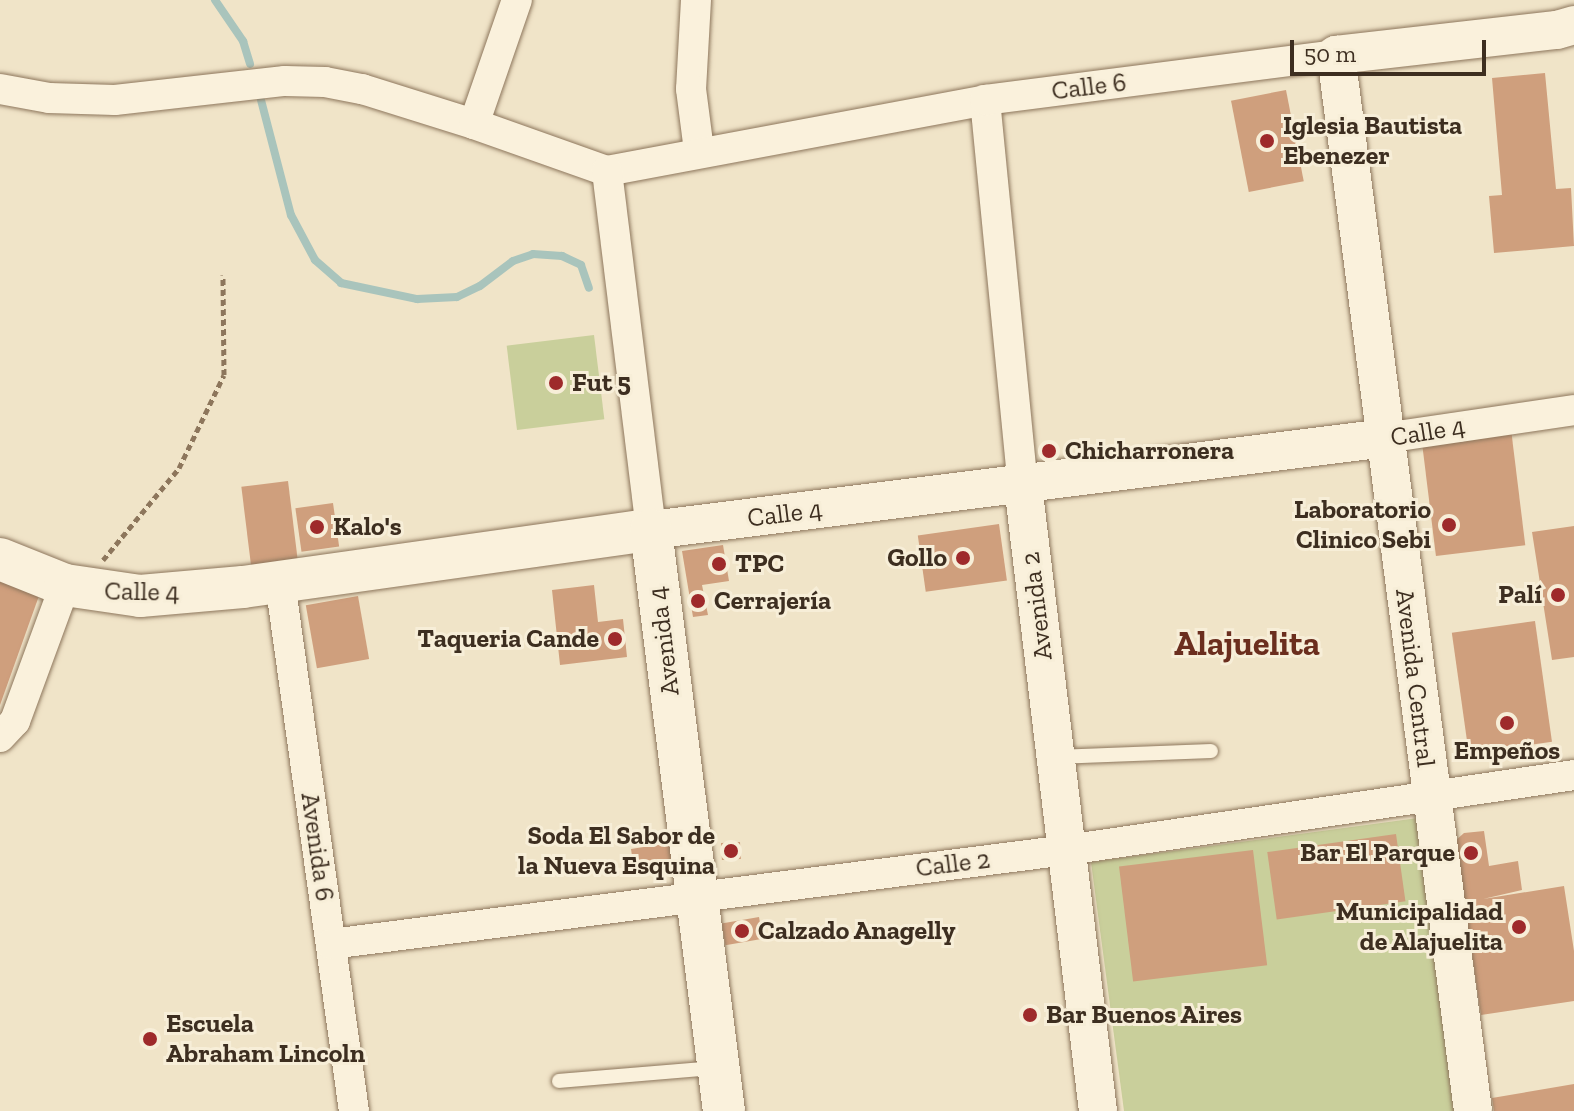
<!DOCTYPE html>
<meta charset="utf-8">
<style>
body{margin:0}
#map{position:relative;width:1574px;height:1111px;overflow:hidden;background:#f0e4c8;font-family:"Zilla Slab",serif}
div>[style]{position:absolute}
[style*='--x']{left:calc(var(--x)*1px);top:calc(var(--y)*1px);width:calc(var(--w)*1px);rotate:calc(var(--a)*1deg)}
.green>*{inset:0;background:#c9cf9b;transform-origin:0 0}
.stream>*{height:8px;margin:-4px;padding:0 4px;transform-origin:4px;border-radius:4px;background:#a9c4bc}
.building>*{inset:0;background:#cf9f7d;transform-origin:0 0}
.path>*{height:5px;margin-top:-2.5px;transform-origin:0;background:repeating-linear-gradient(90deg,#8d765c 0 6px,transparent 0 10px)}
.roads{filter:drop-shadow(0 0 2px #8d765c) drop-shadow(0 0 2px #8d765c)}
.service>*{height:14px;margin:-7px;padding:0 7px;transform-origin:7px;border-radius:7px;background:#faf1dc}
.minor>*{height:30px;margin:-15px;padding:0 15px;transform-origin:15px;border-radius:15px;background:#faf1dc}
.tertiary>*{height:38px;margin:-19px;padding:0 19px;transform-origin:19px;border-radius:19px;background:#faf1dc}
.secondary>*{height:42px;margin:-21px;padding:0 21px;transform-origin:21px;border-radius:21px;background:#faf1dc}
.dots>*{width:22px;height:22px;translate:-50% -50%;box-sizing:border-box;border:4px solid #f7eed8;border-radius:50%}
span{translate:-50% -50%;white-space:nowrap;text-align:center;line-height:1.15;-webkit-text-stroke:6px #f7eed8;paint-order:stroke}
.street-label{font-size:26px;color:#3d2e20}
.poi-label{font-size:26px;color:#3d2e20;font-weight:700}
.left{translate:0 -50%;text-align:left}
.right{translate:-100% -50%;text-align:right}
.district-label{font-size:34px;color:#6b2e1e;font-weight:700}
.scale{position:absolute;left:1290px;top:40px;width:196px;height:36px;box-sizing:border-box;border:4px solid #3d2e20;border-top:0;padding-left:10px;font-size:24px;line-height:28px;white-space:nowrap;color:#3d2e20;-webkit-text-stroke:6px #f7eed8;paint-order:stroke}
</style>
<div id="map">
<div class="green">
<i style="left:594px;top:335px;width:85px;height:88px;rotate:83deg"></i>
<i style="clip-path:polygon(1418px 818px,1457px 1111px,1124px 1111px,1091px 862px)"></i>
</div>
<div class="stream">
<i style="--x:215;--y:0;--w:50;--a:55.7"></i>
<i style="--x:243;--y:41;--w:24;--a:73"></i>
<i style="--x:261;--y:100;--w:119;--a:75.4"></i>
<i style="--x:291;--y:215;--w:51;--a:61.9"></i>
<i style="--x:315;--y:260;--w:35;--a:41"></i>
<i style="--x:341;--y:283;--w:78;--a:11.9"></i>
<i style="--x:417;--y:299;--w:40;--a:-2.9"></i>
<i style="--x:457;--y:297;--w:25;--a:-26"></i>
<i style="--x:480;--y:286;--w:41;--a:-37.1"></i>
<i style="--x:513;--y:261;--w:21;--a:-19"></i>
<i style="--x:533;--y:254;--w:29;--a:4"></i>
<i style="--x:562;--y:256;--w:21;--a:25"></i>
<i style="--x:581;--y:265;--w:24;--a:71"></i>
</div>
<div class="building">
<i style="clip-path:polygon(1545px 73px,1556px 189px,1571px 188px,1574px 246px,1494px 253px,1489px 196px,1502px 195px,1492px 78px)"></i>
<i style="left:1286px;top:90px;width:93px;height:56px;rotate:79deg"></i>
<i style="left:1511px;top:429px;width:117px;height:90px;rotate:83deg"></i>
<i style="left:288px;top:481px;width:87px;height:47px;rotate:83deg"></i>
<i style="left:333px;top:503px;width:44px;height:38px;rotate:82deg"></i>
<i style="left:999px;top:524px;width:57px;height:82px;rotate:82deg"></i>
<i style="clip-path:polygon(1574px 526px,1574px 657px,1552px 660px,1532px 532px)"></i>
<i style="clip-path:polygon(723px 545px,729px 581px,702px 585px,708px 615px,693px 617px,682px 551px)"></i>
<i style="clip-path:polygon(0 574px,40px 593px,0 705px)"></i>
<i style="clip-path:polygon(594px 585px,598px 622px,623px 619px,627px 657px,560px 665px,552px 590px)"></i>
<i style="left:358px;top:596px;width:64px;height:53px;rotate:80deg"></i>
<i style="left:1535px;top:621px;width:122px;height:84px;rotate:82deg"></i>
<i style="clip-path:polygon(1484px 831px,1489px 866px,1518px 861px,1522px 890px,1483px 899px,1564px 886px,1574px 951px,1574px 1001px,1481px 1015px,1455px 841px,1464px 833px)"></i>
<i style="left:1396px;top:834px;width:68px;height:130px;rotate:82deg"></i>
<i style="left:740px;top:842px;width:17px;height:19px;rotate:87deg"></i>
<i style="clip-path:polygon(669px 843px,674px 866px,664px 873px,635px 876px,631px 849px)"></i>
<i style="left:1253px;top:850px;width:116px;height:135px;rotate:83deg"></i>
<i style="left:759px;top:917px;width:22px;height:38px;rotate:80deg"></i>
<i style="clip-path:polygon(1574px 1084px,1574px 1111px,1494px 1111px,1492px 1098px)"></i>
</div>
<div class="path">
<i style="--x:103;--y:560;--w:119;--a:-50.4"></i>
<i style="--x:179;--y:468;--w:103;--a:-64.2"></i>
<i style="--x:224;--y:375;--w:100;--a:-90.6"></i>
</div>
<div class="roads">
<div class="service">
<i style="--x:1056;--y:757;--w:155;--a:-2.2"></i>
<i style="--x:559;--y:1081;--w:156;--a:-4.8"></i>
</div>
<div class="minor">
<i style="--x:696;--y:0;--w:89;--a:93.2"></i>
<i style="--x:691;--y:89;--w:63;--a:82.6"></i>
<i style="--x:0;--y:89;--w:50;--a:10.4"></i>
<i style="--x:49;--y:98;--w:66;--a:1.7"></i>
<i style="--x:115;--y:100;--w:171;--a:-6.4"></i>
<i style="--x:285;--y:81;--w:40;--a:1.4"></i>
<i style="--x:325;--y:82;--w:38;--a:11"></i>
<i style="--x:362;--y:89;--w:117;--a:17.4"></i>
<i style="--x:474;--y:124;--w:141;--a:19.5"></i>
<i style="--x:985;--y:100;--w:387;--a:84.4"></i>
<i style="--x:474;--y:124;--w:131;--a:-70.9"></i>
<i style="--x:607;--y:171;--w:385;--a:-10.6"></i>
<i style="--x:985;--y:100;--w:354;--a:-7.3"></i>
<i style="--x:607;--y:171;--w:362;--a:83"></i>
<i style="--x:1385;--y:438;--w:191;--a:-8.4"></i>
<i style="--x:280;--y:582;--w:534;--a:82.04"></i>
<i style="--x:0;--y:737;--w:22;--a:-47"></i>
<i style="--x:15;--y:721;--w:145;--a:-69.8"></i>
<i style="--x:331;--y:944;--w:742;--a:-7.28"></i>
<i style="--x:1067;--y:850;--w:513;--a:-8.41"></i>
</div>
<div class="tertiary">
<i style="--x:1023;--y:485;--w:630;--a:83.17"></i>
<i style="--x:651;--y:530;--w:740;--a:-7.14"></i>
<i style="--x:1473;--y:1111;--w:1065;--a:-97.39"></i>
<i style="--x:1336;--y:55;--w:222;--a:-6.5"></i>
<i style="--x:1557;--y:30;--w:18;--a:-16"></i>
</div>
<div class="secondary">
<i style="--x:0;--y:559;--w:70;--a:21.8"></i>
<i style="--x:65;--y:585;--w:76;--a:8.3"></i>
<i style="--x:140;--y:596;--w:103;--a:-5"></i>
<i style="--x:243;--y:587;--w:412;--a:-8"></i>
<i style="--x:651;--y:530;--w:586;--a:82.84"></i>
</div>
</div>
<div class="dots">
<i style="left:1267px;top:141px;background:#9e2a2b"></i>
<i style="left:556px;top:383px;background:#9e2a2b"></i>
<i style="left:1049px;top:451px;background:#9e2a2b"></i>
<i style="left:1449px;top:525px;background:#9e2a2b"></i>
<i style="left:317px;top:527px;background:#9e2a2b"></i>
<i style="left:963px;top:558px;background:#9e2a2b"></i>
<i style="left:719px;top:564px;background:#9e2a2b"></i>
<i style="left:1558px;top:595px;background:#9e2a2b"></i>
<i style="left:698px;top:601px;background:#9e2a2b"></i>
<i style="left:615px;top:639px;background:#9e2a2b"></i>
<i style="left:1507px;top:723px;background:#9e2a2b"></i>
<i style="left:731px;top:851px;background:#9e2a2b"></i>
<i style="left:1471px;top:853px;background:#9e2a2b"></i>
<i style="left:1519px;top:927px;background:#9e2a2b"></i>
<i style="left:742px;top:931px;background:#9e2a2b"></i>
<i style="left:1030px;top:1015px;background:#9e2a2b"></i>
<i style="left:150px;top:1039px;background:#9e2a2b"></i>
</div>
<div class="street-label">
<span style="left:1089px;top:87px;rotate:-7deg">Calle 6</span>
<span style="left:1428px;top:432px;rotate:-9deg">Calle 4</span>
<span style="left:785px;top:514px;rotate:-7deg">Calle 4</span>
<span style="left:142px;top:592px;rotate:1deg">Calle 4</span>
<span style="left:1037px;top:606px;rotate:-97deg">Avenida 2</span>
<span style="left:664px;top:641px;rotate:-97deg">Avenida 4</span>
<span style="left:1415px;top:678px;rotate:83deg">Avenida Central</span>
<span style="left:317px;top:847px;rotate:82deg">Avenida 6</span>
<span style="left:953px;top:864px;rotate:-7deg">Calle 2</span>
</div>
<div class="poi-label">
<span class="left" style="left:1283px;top:141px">Iglesia Bautista<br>Ebenezer</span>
<span class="left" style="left:572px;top:383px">Fut 5</span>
<span class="left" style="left:1065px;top:451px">Chicharronera</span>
<span class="right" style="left:1431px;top:525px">Laboratorio<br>Clinico Sebi</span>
<span class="left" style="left:333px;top:527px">Kalo's</span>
<span class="right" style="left:947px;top:558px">Gollo</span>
<span class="left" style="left:735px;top:564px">TPC</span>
<span class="right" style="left:1542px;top:595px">Palí</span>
<span class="left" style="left:714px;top:601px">Cerrajería</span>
<span class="right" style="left:599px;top:639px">Taqueria Cande</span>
<span style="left:1507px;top:751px">Empeños</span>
<span class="right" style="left:715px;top:851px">Soda El Sabor de<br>la Nueva Esquina</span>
<span class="right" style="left:1455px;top:853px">Bar El Parque</span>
<span class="right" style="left:1503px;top:927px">Municipalidad<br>de Alajuelita</span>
<span class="left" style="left:758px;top:931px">Calzado Anagelly</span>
<span class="left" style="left:1046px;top:1015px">Bar Buenos Aires</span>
<span class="left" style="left:166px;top:1039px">Escuela<br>Abraham Lincoln</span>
</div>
<div class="district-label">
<span style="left:1247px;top:644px">Alajuelita</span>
</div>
<div class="scale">50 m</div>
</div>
